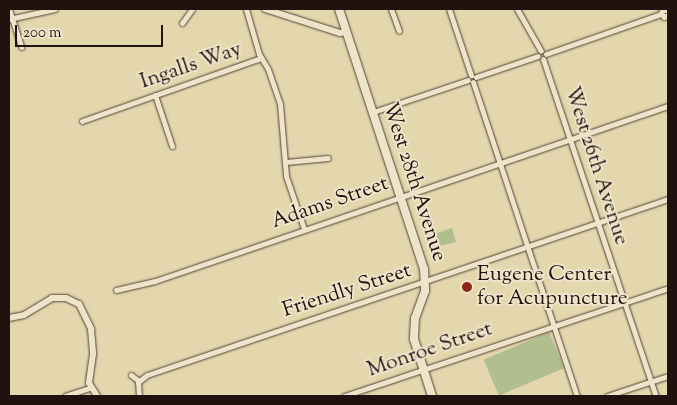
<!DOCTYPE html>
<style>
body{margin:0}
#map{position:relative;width:677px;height:405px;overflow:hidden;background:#e4d6ad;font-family:"Sorts Mill Goudy",serif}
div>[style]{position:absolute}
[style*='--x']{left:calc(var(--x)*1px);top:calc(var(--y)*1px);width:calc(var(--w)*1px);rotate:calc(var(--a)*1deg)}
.green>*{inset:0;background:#b1be8d;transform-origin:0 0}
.roads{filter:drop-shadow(0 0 1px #514336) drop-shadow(0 0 1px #514336)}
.minor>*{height:5px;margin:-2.5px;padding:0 2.5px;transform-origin:2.5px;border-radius:2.5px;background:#ede4ca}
.tertiary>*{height:6px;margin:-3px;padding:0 3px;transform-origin:3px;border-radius:3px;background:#ede4ca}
.secondary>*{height:8px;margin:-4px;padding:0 4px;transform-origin:4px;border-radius:4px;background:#ede4ca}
.dots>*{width:14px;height:14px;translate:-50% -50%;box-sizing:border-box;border:2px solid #ede4ca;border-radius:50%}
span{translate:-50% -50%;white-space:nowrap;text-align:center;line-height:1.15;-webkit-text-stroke:4px #ede4ca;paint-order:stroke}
.street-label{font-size:21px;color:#20120e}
.poi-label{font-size:21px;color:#20120e}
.left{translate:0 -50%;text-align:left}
.frame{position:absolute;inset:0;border:10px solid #20120e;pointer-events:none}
.scale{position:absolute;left:15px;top:25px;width:148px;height:22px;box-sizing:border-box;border:2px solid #20120e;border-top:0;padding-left:6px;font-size:15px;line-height:18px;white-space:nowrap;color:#20120e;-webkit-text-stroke:4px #ede4ca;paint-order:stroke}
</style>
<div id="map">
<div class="green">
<i style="clip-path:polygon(452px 228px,456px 242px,438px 246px,434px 234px)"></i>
<i style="left:549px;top:332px;width:39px;height:71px;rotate:67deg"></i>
</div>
<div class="roads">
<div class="minor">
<i style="--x:9;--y:9;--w:40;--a:72"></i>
<i style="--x:246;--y:9;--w:47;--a:73.9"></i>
<i style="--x:259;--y:54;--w:17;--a:59"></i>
<i style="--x:268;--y:69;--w:37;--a:71"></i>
<i style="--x:280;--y:104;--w:72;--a:85.2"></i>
<i style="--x:286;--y:176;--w:56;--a:71.2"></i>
<i style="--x:391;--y:9;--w:23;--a:70"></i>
<i style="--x:449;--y:9;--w:70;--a:71.6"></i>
<i style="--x:517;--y:9;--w:48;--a:60.3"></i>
<i style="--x:668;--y:11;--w:5;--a:-158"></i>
<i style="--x:663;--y:9;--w:4;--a:117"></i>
<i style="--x:661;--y:13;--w:5;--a:53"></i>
<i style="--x:664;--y:17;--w:4;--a:-27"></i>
<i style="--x:9;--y:19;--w:47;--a:-12.3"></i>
<i style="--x:182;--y:23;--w:17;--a:-54"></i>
<i style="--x:546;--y:54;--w:122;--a:-19.2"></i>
<i style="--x:543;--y:59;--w:355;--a:71.5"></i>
<i style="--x:476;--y:77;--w:65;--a:-18.7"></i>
<i style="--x:473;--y:82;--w:331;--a:71.7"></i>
<i style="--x:155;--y:95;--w:54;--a:71.6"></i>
<i style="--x:373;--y:112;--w:100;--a:-18.6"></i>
<i style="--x:82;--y:121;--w:190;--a:-19.4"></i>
<i style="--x:286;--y:162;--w:42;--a:-5.4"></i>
<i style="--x:116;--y:290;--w:40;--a:-13"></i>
<i style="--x:155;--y:281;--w:542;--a:-18.84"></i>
<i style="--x:131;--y:375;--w:10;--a:37"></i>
<i style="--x:65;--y:396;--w:26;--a:-18"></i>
<i style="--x:139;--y:396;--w:14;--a:-94"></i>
<i style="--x:138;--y:382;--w:11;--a:-38"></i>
<i style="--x:147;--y:375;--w:550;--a:-18.67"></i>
<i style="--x:344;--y:396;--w:342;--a:-18.4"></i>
<i style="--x:607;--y:396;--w:64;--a:-18.2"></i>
</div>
<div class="tertiary">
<i style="--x:265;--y:9;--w:79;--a:17.7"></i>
<i style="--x:340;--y:33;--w:6;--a:-9"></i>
<i style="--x:9;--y:318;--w:15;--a:-11"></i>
<i style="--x:24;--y:315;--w:33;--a:-31"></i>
<i style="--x:52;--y:298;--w:14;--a:0"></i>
<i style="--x:66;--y:298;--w:14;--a:25"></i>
<i style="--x:79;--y:304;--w:28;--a:64"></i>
<i style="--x:91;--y:329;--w:25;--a:85"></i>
<i style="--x:93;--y:354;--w:29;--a:98"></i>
<i style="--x:89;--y:383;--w:15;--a:58"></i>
</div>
<div class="secondary">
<i style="--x:339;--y:9;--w:274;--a:71.9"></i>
<i style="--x:424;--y:269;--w:22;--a:87"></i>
<i style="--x:425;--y:291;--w:29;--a:110"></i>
<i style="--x:415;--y:318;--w:21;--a:93"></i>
<i style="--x:414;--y:339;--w:60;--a:72.5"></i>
</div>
</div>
<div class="dots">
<i style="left:467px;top:287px;background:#8f2418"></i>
</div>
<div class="street-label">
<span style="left:191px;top:66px;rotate:-19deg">Ingalls Way</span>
<span style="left:596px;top:166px;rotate:72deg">West 26th Avenue</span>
<span style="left:414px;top:182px;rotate:72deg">West 28th Avenue</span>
<span style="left:330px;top:203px;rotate:-19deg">Adams Street</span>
<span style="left:347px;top:291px;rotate:-18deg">Friendly Street</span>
<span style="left:430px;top:350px;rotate:-19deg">Monroe Street</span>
</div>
<div class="poi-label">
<span class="left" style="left:477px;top:287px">Eugene Center<br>for Acupuncture</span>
</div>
<div class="frame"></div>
<div class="scale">200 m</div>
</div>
